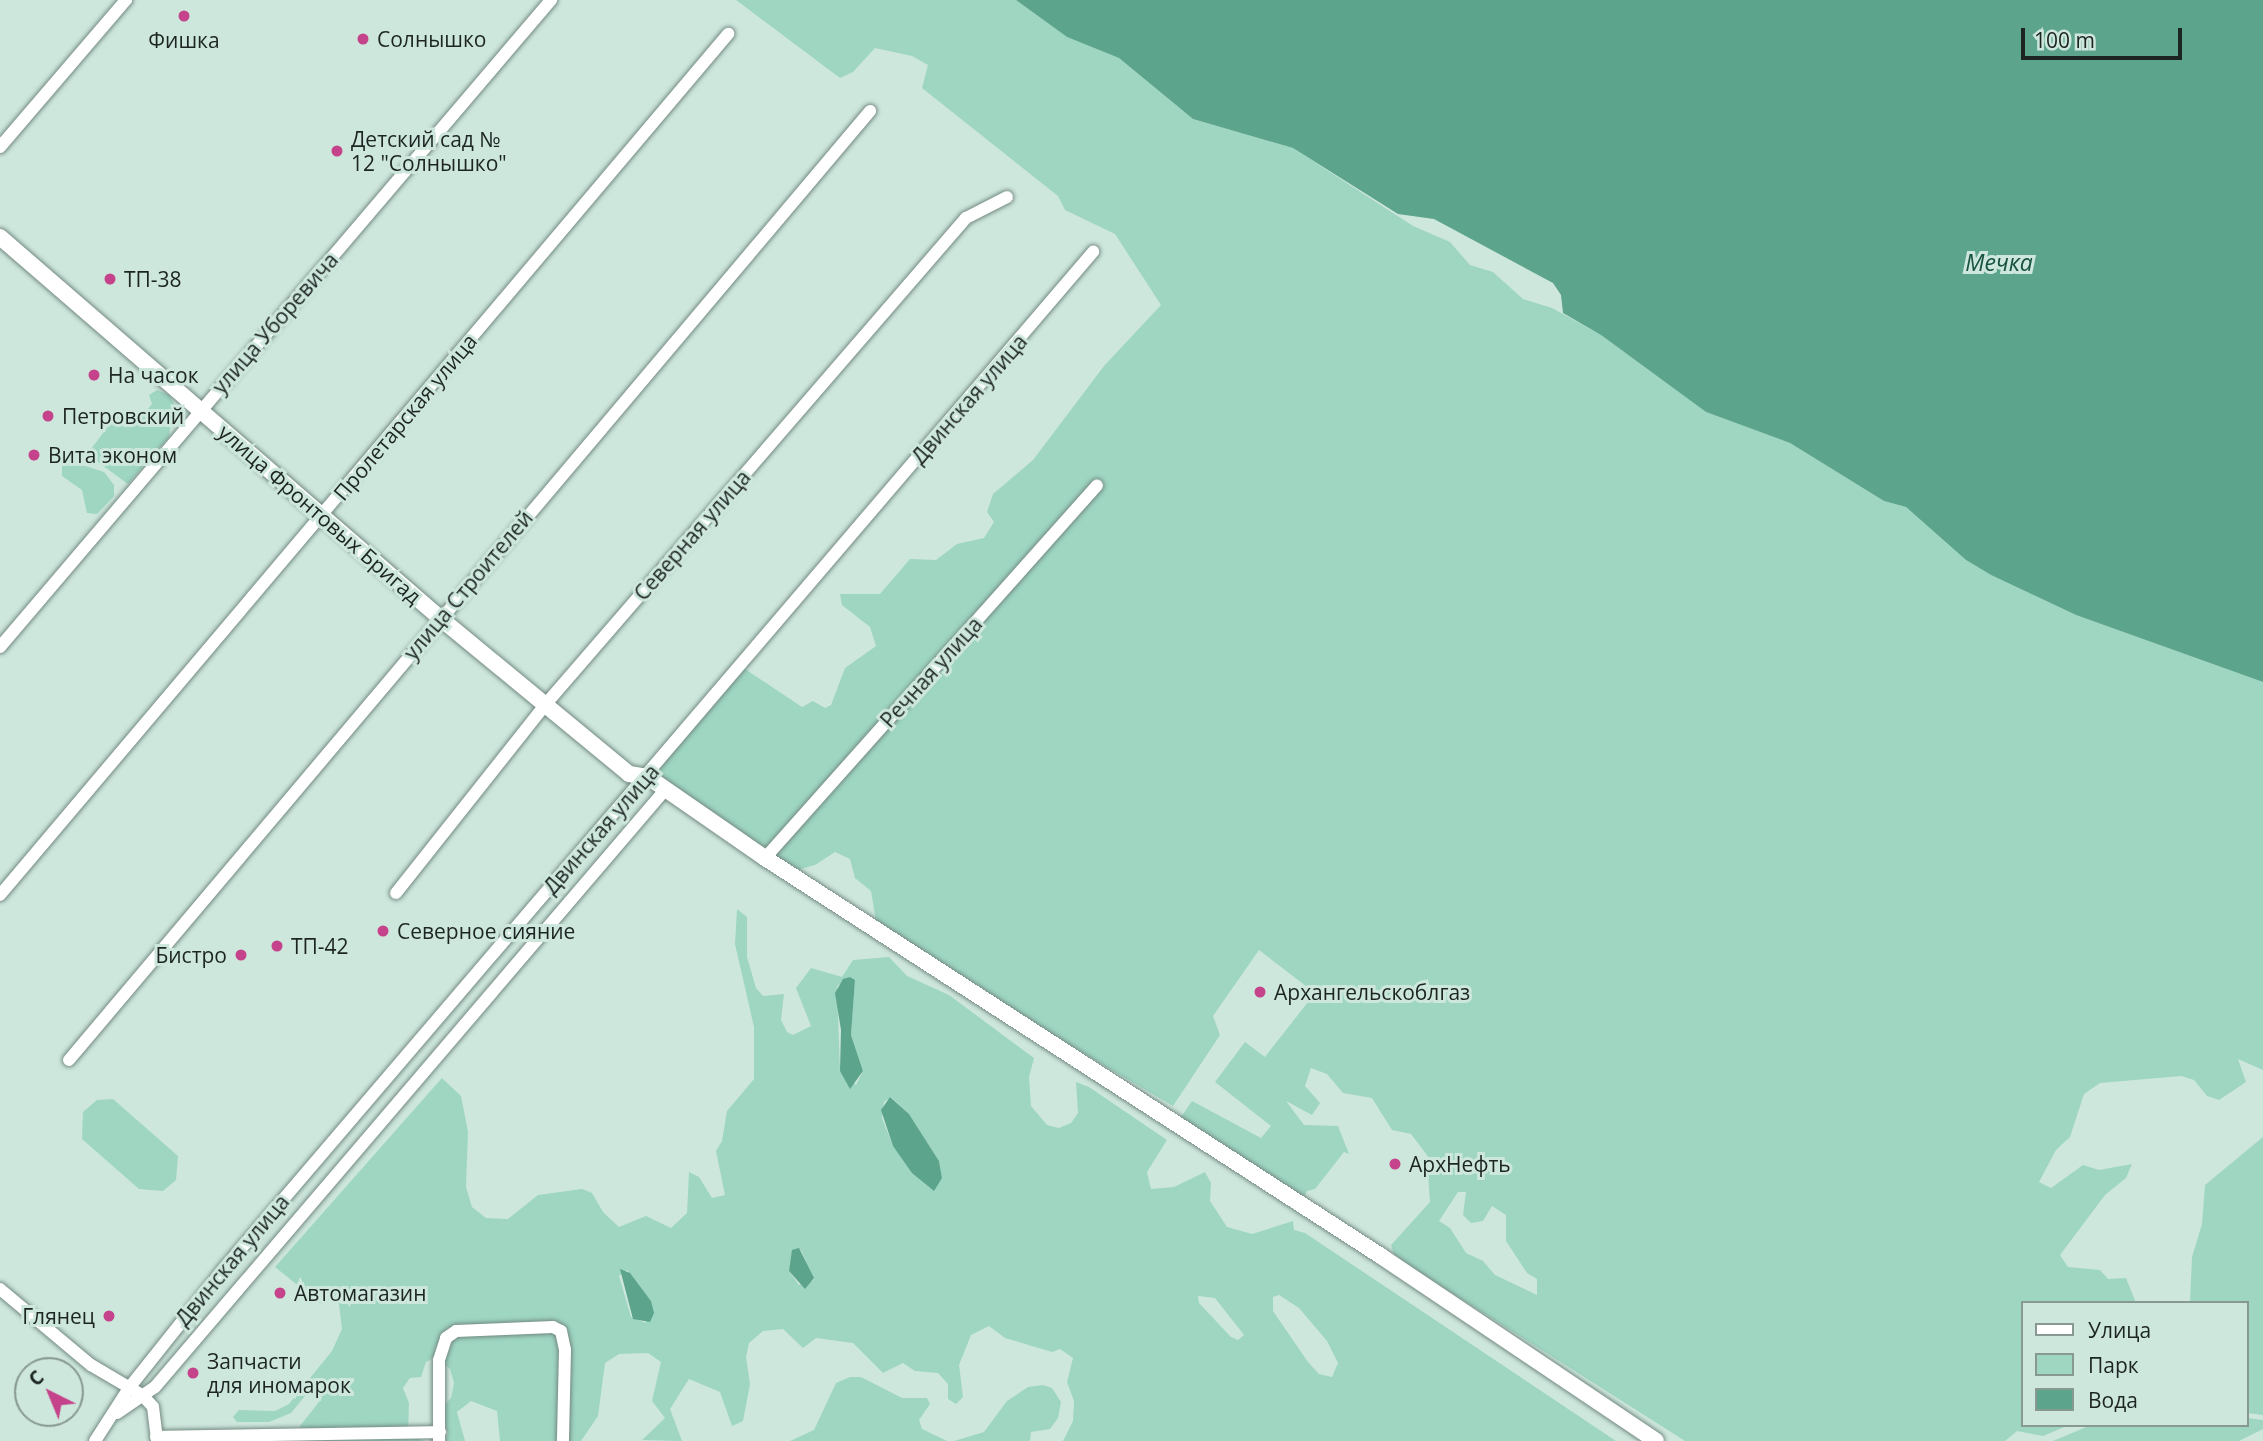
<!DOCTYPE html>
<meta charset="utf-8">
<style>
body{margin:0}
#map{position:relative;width:2263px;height:1441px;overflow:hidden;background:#cee7dd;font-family:"Open Sans",sans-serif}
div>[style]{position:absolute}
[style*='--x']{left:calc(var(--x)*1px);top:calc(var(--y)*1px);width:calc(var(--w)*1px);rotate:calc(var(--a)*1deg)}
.green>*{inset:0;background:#9ed6c2}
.water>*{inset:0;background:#5ca48c}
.roads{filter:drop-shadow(0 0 2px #738a81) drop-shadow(0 0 2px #738a81)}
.minor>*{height:12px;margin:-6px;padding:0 6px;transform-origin:6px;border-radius:6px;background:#fff}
.major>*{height:16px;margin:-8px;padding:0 8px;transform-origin:8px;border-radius:8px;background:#fff}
.dots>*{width:19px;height:19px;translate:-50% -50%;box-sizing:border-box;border:4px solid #cee7dd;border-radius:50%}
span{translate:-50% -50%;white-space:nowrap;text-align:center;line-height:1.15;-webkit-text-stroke:6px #cee7dd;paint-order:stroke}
.poi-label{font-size:21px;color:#1c2522}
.left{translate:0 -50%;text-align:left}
.right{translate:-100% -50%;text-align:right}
.street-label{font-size:21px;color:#1c2522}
.water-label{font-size:23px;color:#185342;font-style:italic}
.legend{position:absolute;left:2021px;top:1301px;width:228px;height:126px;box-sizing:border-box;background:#cee7dd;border:2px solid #879992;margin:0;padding:9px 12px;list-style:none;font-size:21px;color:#1c2522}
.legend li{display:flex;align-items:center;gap:14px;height:35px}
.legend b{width:35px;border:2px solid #879992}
.north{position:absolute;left:14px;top:1357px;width:70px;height:70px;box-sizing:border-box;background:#cee7dd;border:2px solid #879992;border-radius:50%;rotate:317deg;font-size:19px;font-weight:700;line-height:28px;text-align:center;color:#1c2522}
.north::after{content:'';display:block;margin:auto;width:24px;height:32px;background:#c5438a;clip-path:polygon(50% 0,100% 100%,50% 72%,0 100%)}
.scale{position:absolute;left:2021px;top:28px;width:161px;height:32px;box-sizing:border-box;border:4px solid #1c2522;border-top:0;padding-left:9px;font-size:21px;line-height:24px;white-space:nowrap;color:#1c2522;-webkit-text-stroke:5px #cee7dd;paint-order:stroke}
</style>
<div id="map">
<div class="green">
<i style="clip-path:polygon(evenodd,736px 0,1016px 0,1067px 37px,1119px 58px,1193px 119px,1293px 148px,1413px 226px,1450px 242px,1470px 265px,1493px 272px,1523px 299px,1552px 308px,1601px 335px,1706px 412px,1790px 443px,1884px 501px,1906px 507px,1966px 560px,1991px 575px,2076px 615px,2263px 682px,2263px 1070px,2238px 1059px,2246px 1082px,2219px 1100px,2207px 1096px,2194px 1080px,2181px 1076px,2100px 1083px,2084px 1094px,2070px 1137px,2056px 1150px,2039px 1182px,2051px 1188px,2083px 1165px,2099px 1170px,2132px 1164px,2126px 1178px,2105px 1195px,2060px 1255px,2068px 1267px,2100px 1270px,2108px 1279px,2126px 1278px,2136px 1303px,2023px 1303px,2023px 1425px,2069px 1425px,2043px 1436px,2017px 1431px,2005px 1441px,1685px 1441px,1395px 1257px,1391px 1245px,1430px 1202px,1428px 1173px,1436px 1167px,1411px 1134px,1392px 1130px,1372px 1098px,1343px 1093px,1327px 1074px,1311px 1068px,1305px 1086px,1320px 1103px,1312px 1115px,1286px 1101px,1304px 1125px,1338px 1126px,1349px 1154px,1344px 1152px,1315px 1189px,1307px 1191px,1297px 1209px,1177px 1123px,1192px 1101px,1261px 1138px,1271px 1126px,1215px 1082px,1245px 1042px,1265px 1057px,1315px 993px,1259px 950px,1213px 1016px,1220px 1035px,1173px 1106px,887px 938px,877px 927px,871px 891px,855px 878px,850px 859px,835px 852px,815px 865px,790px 872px,656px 775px,667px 756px,745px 669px,802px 707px,813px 701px,825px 708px,831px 705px,845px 668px,876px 646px,870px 627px,842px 605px,840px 594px,880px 594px,910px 559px,936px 560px,957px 544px,984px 538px,994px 522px,987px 512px,993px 494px,1033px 460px,1104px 366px,1161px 305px,1115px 234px,1065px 210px,1058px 196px,922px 88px,928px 65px,912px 56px,875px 48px,853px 72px,840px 78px,736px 0,1458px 1192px,1466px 1192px,1463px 1215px,1471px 1223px,1483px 1221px,1492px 1206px,1506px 1215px,1506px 1241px,1527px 1273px,1537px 1279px,1537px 1295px,1495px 1275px,1483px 1261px,1466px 1253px,1450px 1228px,1439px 1221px,1458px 1192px)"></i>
<i style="clip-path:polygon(157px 390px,169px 395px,181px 415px,171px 421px,169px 437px,128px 484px,91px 457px,91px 449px,116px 416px,148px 409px,152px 404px,149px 395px)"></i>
<i style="clip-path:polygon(70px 461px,104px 472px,114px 485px,114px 496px,97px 514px,87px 513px,82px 490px,62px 476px,62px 465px)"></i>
<i style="clip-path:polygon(evenodd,737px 909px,747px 917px,747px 957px,756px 988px,763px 996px,784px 994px,781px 1020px,787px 1032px,793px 1035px,811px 1026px,796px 988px,811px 968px,842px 977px,853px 960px,889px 957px,907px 976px,949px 995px,1034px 1058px,1029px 1077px,1031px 1106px,1047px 1125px,1059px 1128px,1071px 1123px,1078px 1113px,1076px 1082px,1089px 1087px,1167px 1140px,1147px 1172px,1151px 1189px,1174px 1187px,1205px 1172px,1211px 1183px,1210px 1201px,1227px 1227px,1252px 1234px,1293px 1221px,1294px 1230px,1305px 1233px,1616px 1441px,1063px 1441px,1073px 1421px,1074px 1401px,1067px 1382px,1073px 1358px,1060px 1349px,1052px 1352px,1005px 1338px,989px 1326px,971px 1335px,959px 1365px,963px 1397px,956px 1404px,948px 1399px,948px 1384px,938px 1373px,915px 1371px,903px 1363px,883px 1373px,853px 1343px,816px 1338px,803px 1348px,783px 1329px,763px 1331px,749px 1343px,746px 1357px,750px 1384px,743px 1421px,732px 1426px,720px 1392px,689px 1379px,670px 1409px,682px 1441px,642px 1440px,665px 1418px,652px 1401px,661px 1362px,648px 1353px,619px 1354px,605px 1363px,598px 1416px,581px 1441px,500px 1441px,497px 1411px,471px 1401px,457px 1412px,465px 1441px,446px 1441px,448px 1432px,439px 1411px,451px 1398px,454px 1383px,450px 1369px,436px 1357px,426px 1362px,421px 1377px,410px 1378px,403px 1388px,409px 1403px,408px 1434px,424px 1441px,304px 1441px,300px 1426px,322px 1398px,320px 1389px,305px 1396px,291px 1413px,269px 1422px,237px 1422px,233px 1417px,239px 1410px,275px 1411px,289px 1404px,332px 1351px,342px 1329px,339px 1304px,333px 1298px,321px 1304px,275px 1267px,442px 1078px,461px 1096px,468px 1132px,466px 1187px,472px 1207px,486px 1218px,508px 1219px,538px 1195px,582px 1189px,592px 1193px,603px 1212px,619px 1227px,646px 1216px,671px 1228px,687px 1213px,689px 1172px,699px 1177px,712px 1198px,725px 1195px,716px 1151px,722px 1141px,727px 1111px,754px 1079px,754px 1027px,735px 944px,737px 909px,850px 977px,855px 980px,851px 1035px,863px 1071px,856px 1085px,840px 1071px,837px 986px,850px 977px,737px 909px,891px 1097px,909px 1114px,939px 1161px,942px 1178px,929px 1187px,893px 1146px,882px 1118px,884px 1102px,891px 1097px,737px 909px,801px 1250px,814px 1280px,799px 1285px,789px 1271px,792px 1256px,801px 1250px,737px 909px,627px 1270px,651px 1301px,646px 1323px,631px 1317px,619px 1276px,627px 1270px,737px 909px,1279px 1295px,1299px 1308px,1327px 1341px,1338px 1363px,1332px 1377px,1319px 1374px,1308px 1362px,1273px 1311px,1273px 1297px,1279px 1295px,737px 909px,1198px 1296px,1215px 1298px,1244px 1335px,1238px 1340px,1231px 1337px,1199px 1303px,1198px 1296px)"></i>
<i style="clip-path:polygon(113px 1099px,178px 1156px,176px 1180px,163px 1191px,139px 1189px,82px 1139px,83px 1112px,97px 1100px)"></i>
<i style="clip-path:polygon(2263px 1137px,2263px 1415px,2247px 1413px,2247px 1303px,2190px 1303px,2192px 1257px,2202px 1224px,2205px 1185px)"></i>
<i style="clip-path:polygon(850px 1377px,861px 1377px,902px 1398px,927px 1398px,930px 1404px,919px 1420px,922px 1429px,947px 1441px,790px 1441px,814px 1430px,836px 1383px)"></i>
<i style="clip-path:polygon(1043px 1385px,1052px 1388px,1061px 1402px,1058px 1418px,1050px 1429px,1031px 1432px,1030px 1441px,954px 1441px,984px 1432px,1007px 1401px,1028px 1387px)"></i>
<i style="clip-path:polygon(2247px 1418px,2263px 1420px,2263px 1429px,2239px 1441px,2053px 1441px,2091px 1425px,2247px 1425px)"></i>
</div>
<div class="water">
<i style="clip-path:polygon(1016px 0,2263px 0,2263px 682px,2076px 615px,1991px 575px,1966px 560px,1906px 507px,1884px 501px,1790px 443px,1706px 412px,1601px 335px,1563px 313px,1561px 295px,1553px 283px,1434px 219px,1398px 214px,1293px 148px,1193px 119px,1119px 58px,1067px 37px)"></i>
<i style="clip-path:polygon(850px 977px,855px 980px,851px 1035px,863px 1071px,850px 1089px,840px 1071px,841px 1030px,835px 993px,843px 979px)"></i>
<i style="clip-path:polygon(890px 1097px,909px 1114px,939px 1161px,942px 1178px,934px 1191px,912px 1173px,893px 1146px,881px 1110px)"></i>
<i style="clip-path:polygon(799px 1248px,814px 1278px,805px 1289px,789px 1271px,792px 1250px)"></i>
<i style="clip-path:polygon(620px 1269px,630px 1273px,651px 1301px,654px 1313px,650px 1322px,633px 1319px)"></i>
</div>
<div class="roads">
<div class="minor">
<i style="--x:0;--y:147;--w:194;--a:-49.4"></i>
<i style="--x:0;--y:647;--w:850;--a:-49.58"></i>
<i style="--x:765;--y:858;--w:499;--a:-48.3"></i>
<i style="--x:396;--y:893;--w:240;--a:-51.6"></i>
<i style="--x:545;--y:705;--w:644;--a:-49.16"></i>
<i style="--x:966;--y:218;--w:46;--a:-27.1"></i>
<i style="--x:0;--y:895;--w:1128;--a:-49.78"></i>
<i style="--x:69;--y:1060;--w:1242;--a:-49.83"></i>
<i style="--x:0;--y:1289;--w:119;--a:39.9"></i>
<i style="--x:91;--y:1365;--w:59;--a:30.5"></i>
<i style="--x:142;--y:1395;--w:16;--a:47"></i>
<i style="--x:153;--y:1407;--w:34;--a:83"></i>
<i style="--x:117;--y:1413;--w:46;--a:-34.4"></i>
<i style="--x:155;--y:1387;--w:784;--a:-49.5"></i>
<i style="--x:156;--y:1437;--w:284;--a:-1"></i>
<i style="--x:95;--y:1441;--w:63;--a:-57.3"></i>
<i style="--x:129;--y:1388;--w:149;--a:-51.5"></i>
<i style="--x:222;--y:1271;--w:1341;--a:-49.48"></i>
<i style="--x:439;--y:1441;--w:81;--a:-90"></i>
<i style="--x:439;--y:1360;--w:23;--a:-72"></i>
<i style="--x:446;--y:1338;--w:12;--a:-35"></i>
<i style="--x:456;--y:1331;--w:97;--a:-2.4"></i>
<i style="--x:553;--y:1327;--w:9;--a:27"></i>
<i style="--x:561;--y:1331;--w:19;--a:78"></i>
<i style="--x:565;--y:1350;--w:91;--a:91.3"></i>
</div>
<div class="major">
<i style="--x:0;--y:237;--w:582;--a:40.89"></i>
<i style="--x:440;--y:618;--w:245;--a:39.5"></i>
<i style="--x:629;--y:774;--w:19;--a:9"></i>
<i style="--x:648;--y:777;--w:142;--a:34.7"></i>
<i style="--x:765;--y:858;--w:733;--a:32.87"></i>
<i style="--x:1381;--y:1256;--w:331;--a:33.9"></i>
</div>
</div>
<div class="dots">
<i style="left:184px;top:16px;background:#c5438a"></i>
<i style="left:363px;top:39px;background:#c5438a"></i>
<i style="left:337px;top:151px;background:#c5438a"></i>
<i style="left:110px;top:279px;background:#c5438a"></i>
<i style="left:94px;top:375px;background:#c5438a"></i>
<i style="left:48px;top:416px;background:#c5438a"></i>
<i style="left:34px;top:455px;background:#c5438a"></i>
<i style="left:383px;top:931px;background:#c5438a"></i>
<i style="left:277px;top:946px;background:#c5438a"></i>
<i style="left:241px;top:955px;background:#c5438a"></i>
<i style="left:1260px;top:992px;background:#c5438a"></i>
<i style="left:1395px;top:1164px;background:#c5438a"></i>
<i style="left:280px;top:1293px;background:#c5438a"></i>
<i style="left:109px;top:1316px;background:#c5438a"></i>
<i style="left:193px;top:1373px;background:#c5438a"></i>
</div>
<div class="poi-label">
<span class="left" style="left:377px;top:39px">Солнышко</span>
<span style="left:184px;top:40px">Фишка</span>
<span class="left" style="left:351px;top:151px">Детский сад №<br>12 "Солнышко"</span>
<span class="left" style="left:124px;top:279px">ТП-38</span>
<span class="left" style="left:108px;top:375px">На часок</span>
<span class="left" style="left:62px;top:416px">Петровский</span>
<span class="left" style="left:48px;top:455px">Вита эконом</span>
<span class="left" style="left:397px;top:931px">Северное сияние</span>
<span class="left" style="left:291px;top:946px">ТП-42</span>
<span class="right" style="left:227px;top:955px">Бистро</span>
<span class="left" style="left:1274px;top:992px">Архангельскоблгаз</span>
<span class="left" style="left:1409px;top:1164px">АрхНефть</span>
<span class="left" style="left:294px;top:1293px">Автомагазин</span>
<span class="right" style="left:95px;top:1316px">Глянец</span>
<span class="left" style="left:207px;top:1373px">Запчасти<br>для иномарок</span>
</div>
<div class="street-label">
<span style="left:275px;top:323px;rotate:-49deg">улица Уборевича</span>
<span style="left:969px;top:399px;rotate:-49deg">Двинская улица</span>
<span style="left:405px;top:417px;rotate:-50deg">Пролетарская улица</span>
<span style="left:320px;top:514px;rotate:41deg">улица Фронтовых Бригад</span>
<span style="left:692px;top:535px;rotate:-49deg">Северная улица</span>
<span style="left:468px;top:585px;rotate:-50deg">улица Строителей</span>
<span style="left:931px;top:672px;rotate:-48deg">Речная улица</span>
<span style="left:601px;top:829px;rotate:-49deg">Двинская улица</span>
<span style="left:232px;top:1260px;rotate:-50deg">Двинская улица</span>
</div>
<div class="water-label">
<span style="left:1999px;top:262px">Мечка</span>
</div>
<ul class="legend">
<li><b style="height:9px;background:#fff"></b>Улица</li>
<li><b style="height:19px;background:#9ed6c2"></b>Парк</li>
<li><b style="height:19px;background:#5ca48c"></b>Вода</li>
</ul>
<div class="north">С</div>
<div class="scale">100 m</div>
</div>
